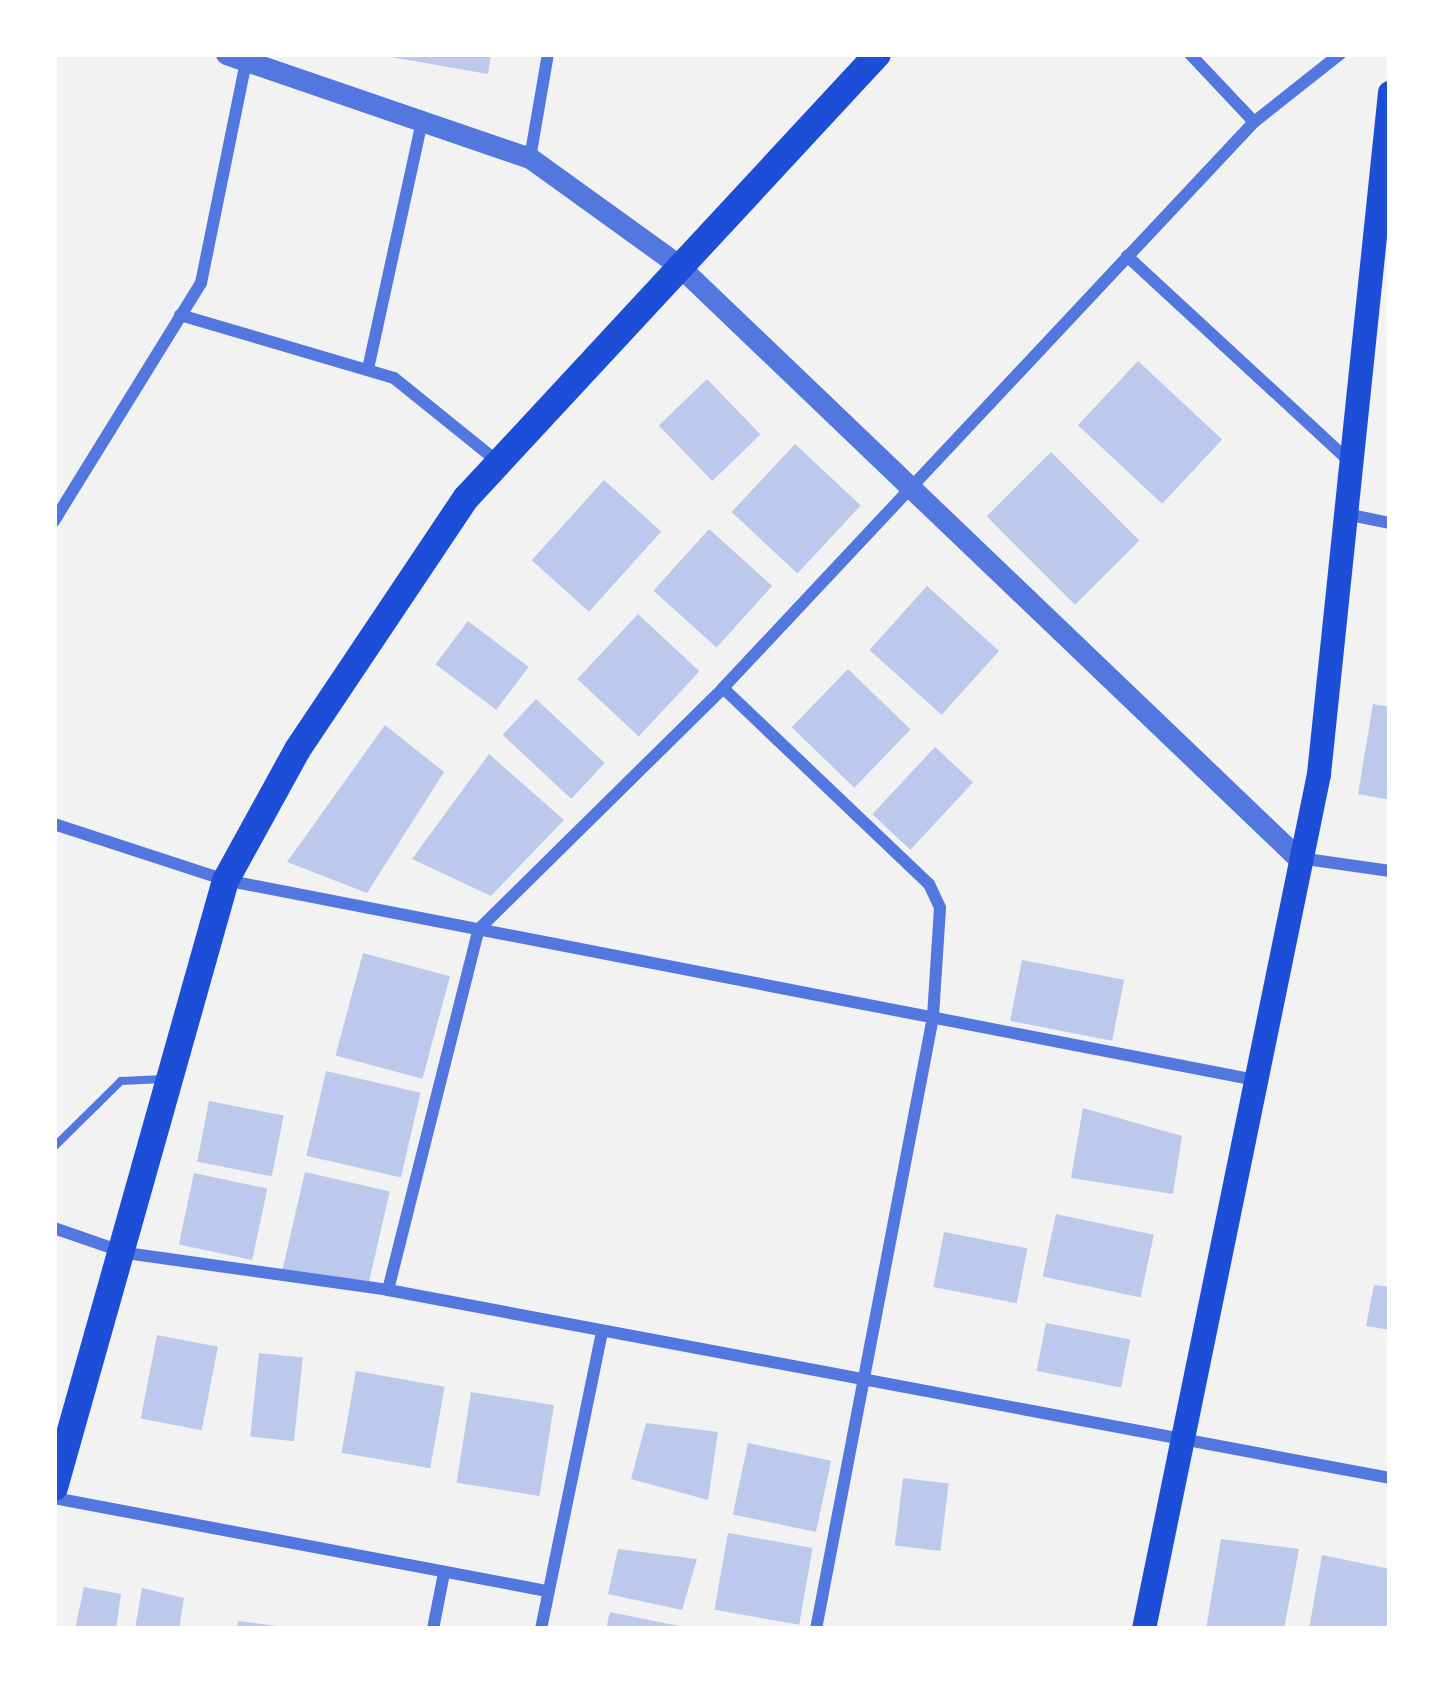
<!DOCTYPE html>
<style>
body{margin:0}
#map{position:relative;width:1444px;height:1683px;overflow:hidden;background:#f2f2f2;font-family:Jost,sans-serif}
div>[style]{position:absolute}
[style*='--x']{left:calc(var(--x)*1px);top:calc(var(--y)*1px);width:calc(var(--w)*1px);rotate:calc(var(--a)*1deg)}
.building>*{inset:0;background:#bdc9ec;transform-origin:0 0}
.service>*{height:8px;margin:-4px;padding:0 4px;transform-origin:4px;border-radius:4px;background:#5277de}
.minor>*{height:12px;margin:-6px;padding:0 6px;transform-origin:6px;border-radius:6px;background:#5277de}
.tertiary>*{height:21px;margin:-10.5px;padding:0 10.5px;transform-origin:10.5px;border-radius:10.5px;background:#5277de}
.secondary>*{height:24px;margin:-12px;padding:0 12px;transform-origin:12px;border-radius:12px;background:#1d4ed8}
.primary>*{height:27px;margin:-13.5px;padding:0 13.5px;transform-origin:13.5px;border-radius:13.5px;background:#1d4ed8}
span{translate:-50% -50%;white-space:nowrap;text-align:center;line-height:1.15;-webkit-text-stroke:10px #fff;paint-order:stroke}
.frame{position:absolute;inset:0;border:57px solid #fff;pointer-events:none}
</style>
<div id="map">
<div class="building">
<i style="clip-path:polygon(374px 54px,491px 54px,488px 74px)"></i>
<i style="left:1138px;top:361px;width:115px;height:88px;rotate:43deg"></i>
<i style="left:707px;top:379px;width:77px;height:67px;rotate:46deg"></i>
<i style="left:795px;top:444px;width:90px;height:93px;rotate:43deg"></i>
<i style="left:1051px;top:452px;width:125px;height:91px;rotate:45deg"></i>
<i style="left:604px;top:480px;width:77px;height:108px;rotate:42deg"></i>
<i style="left:709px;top:529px;width:85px;height:83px;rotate:42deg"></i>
<i style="left:927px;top:586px;width:97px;height:86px;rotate:42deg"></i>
<i style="left:638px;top:614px;width:84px;height:89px;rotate:43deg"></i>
<i style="left:468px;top:621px;width:76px;height:54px;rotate:37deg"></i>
<i style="left:848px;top:669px;width:87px;height:81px;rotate:44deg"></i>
<i style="left:536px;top:699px;width:94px;height:49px;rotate:43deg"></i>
<i style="clip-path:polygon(1373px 704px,1390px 707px,1390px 800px,1358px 794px)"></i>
<i style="clip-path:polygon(385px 725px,444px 772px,367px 893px,287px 862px)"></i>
<i style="left:935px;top:747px;width:52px;height:92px;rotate:43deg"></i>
<i style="clip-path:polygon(489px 754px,564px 820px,491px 896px,412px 859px)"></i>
<i style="left:363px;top:953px;width:90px;height:106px;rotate:15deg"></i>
<i style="left:1022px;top:960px;width:104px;height:62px;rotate:11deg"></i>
<i style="left:326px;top:1071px;width:97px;height:87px;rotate:13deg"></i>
<i style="left:209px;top:1101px;width:76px;height:62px;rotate:11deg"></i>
<i style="clip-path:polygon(1083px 1108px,1182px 1136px,1173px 1194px,1071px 1178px)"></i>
<i style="left:305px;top:1172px;width:87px;height:101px;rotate:13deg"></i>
<i style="left:194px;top:1173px;width:75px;height:73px;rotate:12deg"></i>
<i style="left:1056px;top:1214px;width:100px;height:64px;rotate:12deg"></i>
<i style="left:944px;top:1232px;width:85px;height:56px;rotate:11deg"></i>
<i style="clip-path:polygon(1374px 1285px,1390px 1287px,1390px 1330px,1366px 1326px)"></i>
<i style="left:1046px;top:1323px;width:86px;height:49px;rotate:11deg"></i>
<i style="left:157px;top:1335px;width:62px;height:85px;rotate:11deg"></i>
<i style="left:259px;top:1353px;width:44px;height:84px;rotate:6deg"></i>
<i style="left:356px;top:1371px;width:90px;height:83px;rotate:10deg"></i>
<i style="left:471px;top:1392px;width:84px;height:92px;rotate:9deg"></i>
<i style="clip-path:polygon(646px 1423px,718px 1432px,708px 1500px,631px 1479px)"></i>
<i style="left:748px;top:1443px;width:85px;height:73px;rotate:12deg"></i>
<i style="left:903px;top:1478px;width:46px;height:68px;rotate:7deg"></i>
<i style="left:728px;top:1533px;width:86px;height:78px;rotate:10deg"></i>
<i style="clip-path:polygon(1221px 1539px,1299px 1549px,1284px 1629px,1206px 1629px)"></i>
<i style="clip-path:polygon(618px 1549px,697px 1559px,682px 1610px,608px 1594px)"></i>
<i style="clip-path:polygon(1322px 1555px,1390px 1569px,1390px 1629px,1309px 1629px)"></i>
<i style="clip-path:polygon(84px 1587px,121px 1594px,116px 1629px,75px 1629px)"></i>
<i style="clip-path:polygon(142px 1588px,184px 1598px,179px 1629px,135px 1629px)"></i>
<i style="clip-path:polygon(610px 1612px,684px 1627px,684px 1629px,606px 1629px)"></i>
<i style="clip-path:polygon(238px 1621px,277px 1626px,277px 1629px,237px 1629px)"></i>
</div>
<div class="service">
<i style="--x:54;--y:1147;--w:94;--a:-44.6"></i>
<i style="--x:121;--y:1081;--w:43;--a:-2.7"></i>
</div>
<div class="minor">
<i style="--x:1190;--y:54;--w:93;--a:46.7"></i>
<i style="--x:530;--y:158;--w:106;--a:-80.2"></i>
<i style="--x:1127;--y:256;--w:305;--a:42.7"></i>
<i style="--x:180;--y:315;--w:223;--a:16.4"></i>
<i style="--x:394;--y:378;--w:134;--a:38.9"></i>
<i style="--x:368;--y:369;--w:254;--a:-77.7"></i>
<i style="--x:1346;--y:514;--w:45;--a:11.6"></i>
<i style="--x:54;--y:521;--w:280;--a:-58.3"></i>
<i style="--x:201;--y:283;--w:227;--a:-78.5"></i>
<i style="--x:723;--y:688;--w:284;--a:43.6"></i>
<i style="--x:929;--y:884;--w:26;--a:65"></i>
<i style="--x:940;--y:908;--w:109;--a:93.7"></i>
<i style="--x:933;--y:1017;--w:623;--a:100.82"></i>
<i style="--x:54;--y:824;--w:180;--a:18.1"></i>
<i style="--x:225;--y:880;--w:1049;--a:10.99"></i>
<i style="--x:1299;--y:858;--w:92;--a:8.1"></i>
<i style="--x:54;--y:1228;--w:76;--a:19.1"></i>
<i style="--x:126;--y:1253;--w:265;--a:8"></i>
<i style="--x:388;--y:1290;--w:1019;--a:10.63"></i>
<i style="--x:388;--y:1290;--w:372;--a:-75.9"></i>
<i style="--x:479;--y:929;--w:343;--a:-44.6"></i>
<i style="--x:723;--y:688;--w:776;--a:-46.83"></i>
<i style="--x:1254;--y:122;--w:110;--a:-38.3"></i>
<i style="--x:54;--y:1498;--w:502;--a:10.68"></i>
<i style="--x:433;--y:1629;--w:52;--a:-78.9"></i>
<i style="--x:541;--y:1629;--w:303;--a:-78.4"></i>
</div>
<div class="tertiary">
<i style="--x:226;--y:54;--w:321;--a:18.9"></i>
<i style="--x:530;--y:158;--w:181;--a:35.8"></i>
<i style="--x:677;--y:264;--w:859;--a:43.73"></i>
</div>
<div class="secondary">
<i style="--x:1144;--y:1629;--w:873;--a:-78.43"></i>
<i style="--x:1319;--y:774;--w:685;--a:-84.05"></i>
</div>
<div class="primary">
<i style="--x:54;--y:1487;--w:631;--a:-74.27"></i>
<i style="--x:225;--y:880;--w:149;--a:-61.2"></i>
<i style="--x:297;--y:749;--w:303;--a:-56.2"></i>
<i style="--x:466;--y:497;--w:604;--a:-47.15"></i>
</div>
<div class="frame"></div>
</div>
